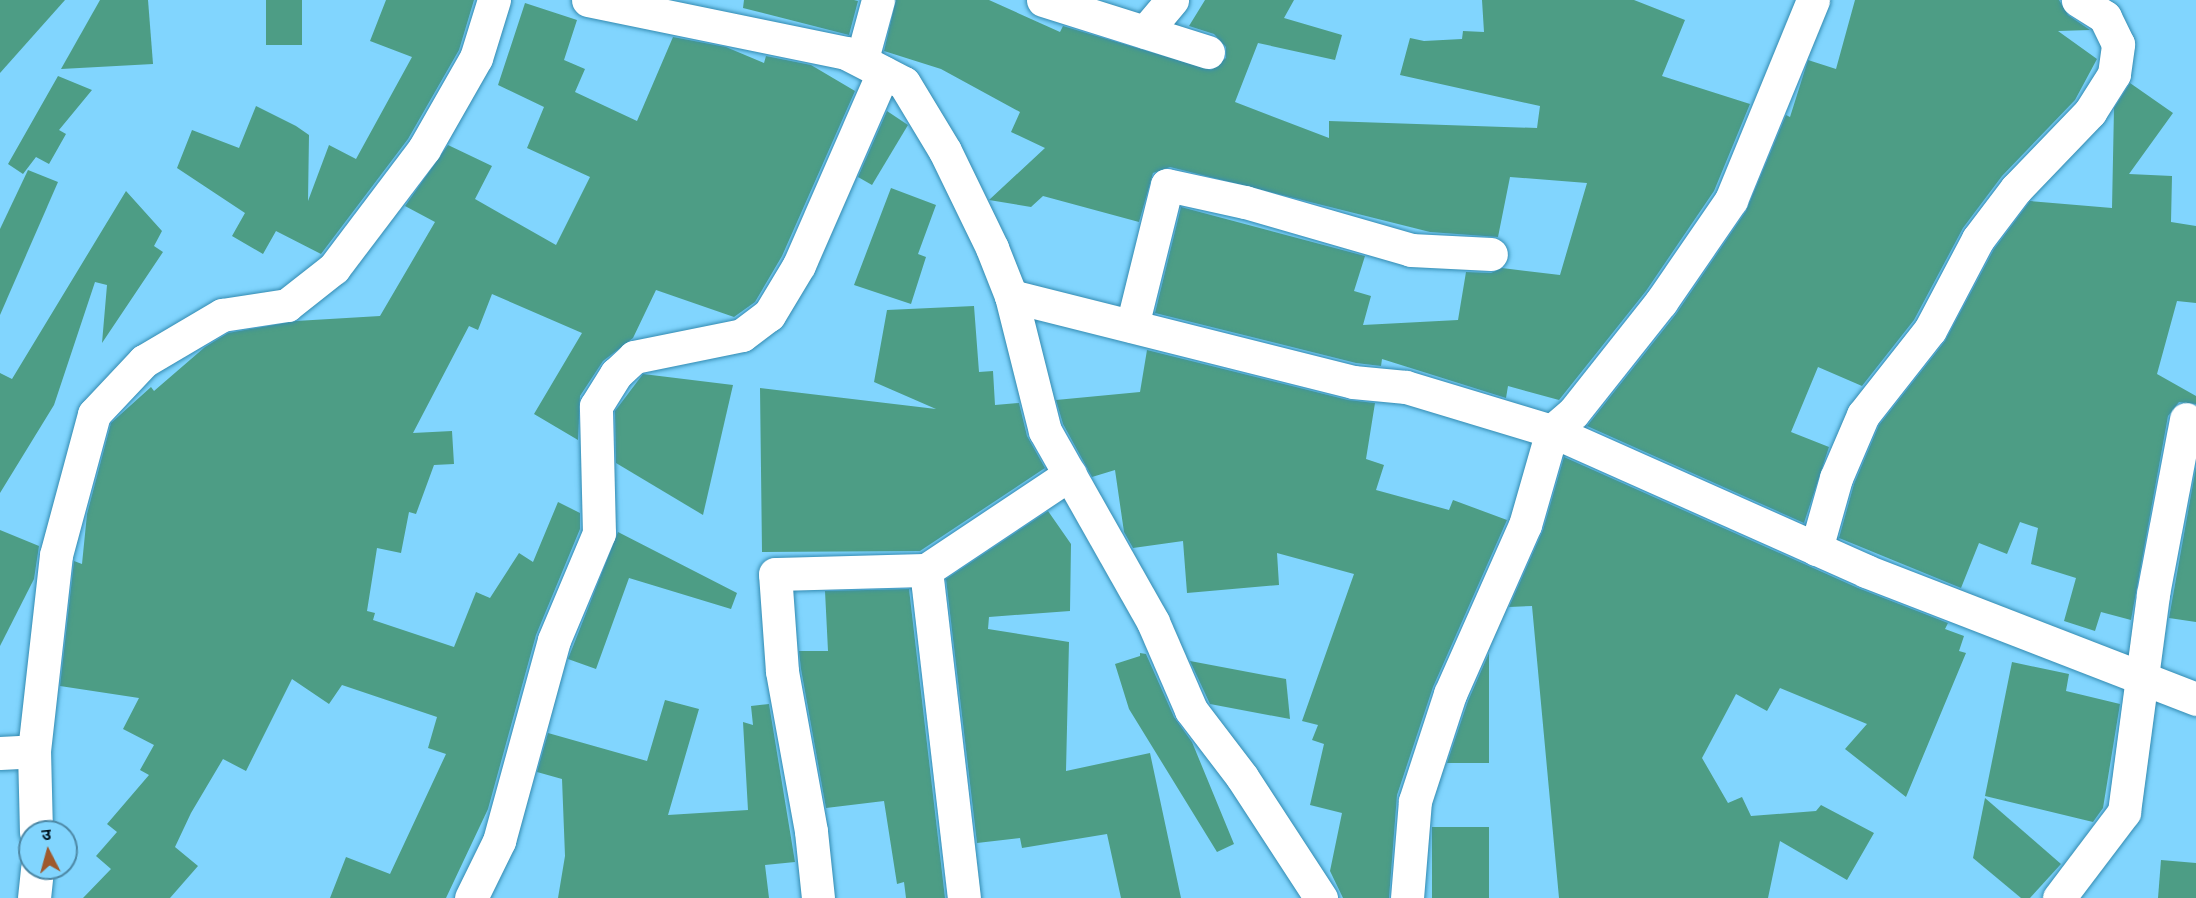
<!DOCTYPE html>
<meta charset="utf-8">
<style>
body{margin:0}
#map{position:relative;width:2196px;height:898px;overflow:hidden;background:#81d5fe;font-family:"Noto Sans","Noto Sans Devanagari",sans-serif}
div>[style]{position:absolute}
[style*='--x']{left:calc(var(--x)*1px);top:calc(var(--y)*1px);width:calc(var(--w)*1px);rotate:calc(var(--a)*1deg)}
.building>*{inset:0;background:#4d9d85;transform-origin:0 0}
.roads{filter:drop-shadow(0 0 2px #348bb1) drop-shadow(0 0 2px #348bb1)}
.street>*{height:33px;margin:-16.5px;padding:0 16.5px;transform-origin:16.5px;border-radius:16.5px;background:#fff}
span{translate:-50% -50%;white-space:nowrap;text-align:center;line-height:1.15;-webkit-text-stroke:4.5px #81d5fe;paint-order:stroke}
.north{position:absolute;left:18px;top:820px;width:60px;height:60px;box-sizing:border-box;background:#81d5fe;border:2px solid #4d88a5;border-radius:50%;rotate:354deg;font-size:16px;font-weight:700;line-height:24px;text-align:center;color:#00141f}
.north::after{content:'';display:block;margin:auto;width:21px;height:27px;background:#9e592d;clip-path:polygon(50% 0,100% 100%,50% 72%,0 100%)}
</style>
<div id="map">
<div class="building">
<i style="clip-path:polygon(0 0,65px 0,0 73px)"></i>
<i style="clip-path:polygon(100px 0,148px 0,153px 64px,61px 69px)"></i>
<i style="left:266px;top:0;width:36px;height:45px"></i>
<i style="clip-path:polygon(386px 0,474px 0,459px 50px,408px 139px,321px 254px,276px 231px,263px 254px,232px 236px,245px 213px,177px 168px,192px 130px,239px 148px,256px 106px,296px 126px,309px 135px,308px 201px,329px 145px,356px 159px,412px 57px,370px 41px)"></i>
<i style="clip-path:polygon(744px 0,854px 0,858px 1px,849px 35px,743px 8px)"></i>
<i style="clip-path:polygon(896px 0,989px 0,1060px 32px,1063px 26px,1211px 70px,1226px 58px,1226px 47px,1214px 34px,1189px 26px,1205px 0,1294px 0,1284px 18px,1342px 35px,1335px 60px,1258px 43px,1235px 102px,1329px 138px,1329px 121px,1537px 128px,1540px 106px,1400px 75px,1410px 38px,1424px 41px,1462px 39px,1463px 31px,1484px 32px,1482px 0,1634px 0,1685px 20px,1662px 76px,1750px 104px,1714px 191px,1646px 291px,1559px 400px,1508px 386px,1506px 398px,1382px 359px,1381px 366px,1356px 363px,1155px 313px,1181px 207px,1365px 256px,1354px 291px,1371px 296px,1363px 325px,1458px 320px,1466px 272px,1491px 273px,1502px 268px,1560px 275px,1587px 183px,1510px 177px,1498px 237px,1430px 232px,1170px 167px,1153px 173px,1139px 222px,1043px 196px,1031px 207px,989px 200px,1045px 148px,1011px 132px,1020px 112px,941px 69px,884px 51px)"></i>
<i style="clip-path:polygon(1855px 0,2059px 0,2068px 15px,2090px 30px,2058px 31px,2097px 59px,2075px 100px,2002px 176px,1963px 228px,1914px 320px,1862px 386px,1818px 367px,1791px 432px,1829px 447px,1804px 523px,1587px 426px,1676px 314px,1746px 211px,1786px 115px,1790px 117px,1808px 60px,1836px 69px)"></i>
<i style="clip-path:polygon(525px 3px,577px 20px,564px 60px,585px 69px,575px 92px,637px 121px,673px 37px,726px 47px,764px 63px,766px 56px,811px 65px,855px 91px,782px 256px,755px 302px,734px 317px,656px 290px,633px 338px,603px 361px,580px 396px,578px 440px,534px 414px,582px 333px,492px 294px,478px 330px,469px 326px,413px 433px,452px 431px,454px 464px,434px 465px,416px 514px,409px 512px,401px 553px,377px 548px,367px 611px,375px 613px,373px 620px,454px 647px,476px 592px,490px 598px,519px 553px,533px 562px,558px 502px,580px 513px,580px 529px,536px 635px,488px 809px,446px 898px,330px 898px,346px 857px,390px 874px,446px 754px,428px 748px,437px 717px,342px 685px,329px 704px,292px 679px,246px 771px,223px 759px,191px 813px,175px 847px,198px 866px,170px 898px,83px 898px,111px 869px,96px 856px,117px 832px,107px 824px,149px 775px,140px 770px,154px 745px,123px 729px,139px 698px,60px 686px,74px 561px,82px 564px,87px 514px,111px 423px,151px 387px,154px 391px,205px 347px,228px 333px,296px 321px,380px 316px,435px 222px,405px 206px,448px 145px,492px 166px,475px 199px,556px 245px,590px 177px,527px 148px,544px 107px,498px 85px)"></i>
<i style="clip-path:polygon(58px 76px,92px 90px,59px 130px,66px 134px,49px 164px,36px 157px,23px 174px,8px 164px)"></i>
<i style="clip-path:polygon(2130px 83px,2173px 113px,2129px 174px,2172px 176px,2171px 222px,2196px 226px,2196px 303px,2177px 301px,2157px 374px,2196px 396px,2196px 404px,2179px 402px,2168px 416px,2131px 620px,2101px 612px,2095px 631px,2064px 621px,2076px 578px,2031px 564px,2038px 528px,2020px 522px,2007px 554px,1979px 543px,1961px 588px,1839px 538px,1854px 484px,1879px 425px,1945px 341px,1994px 249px,2030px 201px,2112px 208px,2114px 108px)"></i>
<i style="clip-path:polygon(887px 111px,908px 125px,872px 185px,858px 177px)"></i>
<i style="clip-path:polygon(28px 170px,58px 182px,0 315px,0 229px)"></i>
<i style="clip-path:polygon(891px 188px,936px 205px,918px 254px,926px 257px,911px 304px,854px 285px)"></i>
<i style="clip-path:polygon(126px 191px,162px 231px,154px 246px,163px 252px,102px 343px,107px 285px,95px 282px,54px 405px,0 493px,0 373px,12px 379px)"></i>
<i style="clip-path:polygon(974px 306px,979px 372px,993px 371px,995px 405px,1019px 403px,1027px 436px,1045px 468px,920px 551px,762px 552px,760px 388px,936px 409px,874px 382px,887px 310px)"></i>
<i style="clip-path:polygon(1147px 350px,1348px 400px,1375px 403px,1366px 459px,1384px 465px,1376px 490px,1449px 510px,1453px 500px,1507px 520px,1433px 687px,1397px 795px,1389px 898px,1343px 898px,1330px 871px,1342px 813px,1310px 805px,1324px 744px,1312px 740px,1318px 725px,1302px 721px,1354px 574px,1277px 553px,1279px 585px,1187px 593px,1183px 541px,1133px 548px,1124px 532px,1115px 470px,1092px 477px,1063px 424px,1056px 400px,1140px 392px)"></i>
<i style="clip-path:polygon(643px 374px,733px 385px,703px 515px,616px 463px,615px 411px)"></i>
<i style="clip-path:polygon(1564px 457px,1858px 588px,1948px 623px,1945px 629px,1964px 636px,1959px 651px,1966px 653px,1906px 797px,1845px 749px,1867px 724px,1780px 688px,1767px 711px,1736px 694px,1702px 758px,1728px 803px,1742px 797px,1751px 816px,1816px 811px,1821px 805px,1874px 833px,1847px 880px,1780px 841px,1768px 898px,1559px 898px,1532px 606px,1509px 607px,1543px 530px)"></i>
<i style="clip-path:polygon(2196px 467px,2196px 622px,2169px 618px)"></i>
<i style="clip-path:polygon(1048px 511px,1071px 544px,1070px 611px,989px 617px,988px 629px,1069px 642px,1066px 771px,1150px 753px,1181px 898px,1121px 898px,1107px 834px,1022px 848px,1020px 838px,977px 843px,946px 579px)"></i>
<i style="clip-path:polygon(0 530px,39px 546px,34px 579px,0 646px)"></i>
<i style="clip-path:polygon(618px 532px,737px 593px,731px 609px,629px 578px,596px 669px,568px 659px)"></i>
<i style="clip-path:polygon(909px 589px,945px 898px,906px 898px,904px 882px,897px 884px,884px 801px,826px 808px,801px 669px,799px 651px,828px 651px,825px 591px)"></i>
<i style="clip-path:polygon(1140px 653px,1146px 654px,1174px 717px,1192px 742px,1234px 844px,1217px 852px,1129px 709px,1115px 664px,1140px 656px)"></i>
<i style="clip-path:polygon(1489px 653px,1489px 763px,1447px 763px,1468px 701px)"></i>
<i style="clip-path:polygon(1190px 661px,1286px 679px,1290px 719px,1210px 704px)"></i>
<i style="clip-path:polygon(2012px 662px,2069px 674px,2066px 691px,2120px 704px,2103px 808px,2093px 822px,1985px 796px)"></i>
<i style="clip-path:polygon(665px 700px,699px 709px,668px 815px,748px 810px,743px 722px,753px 725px,751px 706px,769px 704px,795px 862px,765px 865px,769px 898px,558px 898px,565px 856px,562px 779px,537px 772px,548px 733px,647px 761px)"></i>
<i style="clip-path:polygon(1985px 798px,2061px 864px,2030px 898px,2021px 898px,1973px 858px)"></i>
<i style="left:1432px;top:827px;width:57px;height:71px"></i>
<i style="clip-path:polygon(2161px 860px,2196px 863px,2196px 898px,2158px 898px)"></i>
</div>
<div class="roads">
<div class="street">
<i style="--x:588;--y:0;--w:263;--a:11.6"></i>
<i style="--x:846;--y:53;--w:65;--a:27.3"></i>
<i style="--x:904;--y:83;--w:79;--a:58.9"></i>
<i style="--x:945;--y:151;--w:108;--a:64.1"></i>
<i style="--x:992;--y:248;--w:52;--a:68.4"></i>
<i style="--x:1011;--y:296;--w:139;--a:75.9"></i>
<i style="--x:1045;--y:431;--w:219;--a:60.5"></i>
<i style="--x:1153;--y:622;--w:96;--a:66.6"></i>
<i style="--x:1191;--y:710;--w:84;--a:52.7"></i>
<i style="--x:1242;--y:777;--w:145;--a:56.9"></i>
<i style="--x:1043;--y:0;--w:173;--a:17.5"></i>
<i style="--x:1145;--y:32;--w:42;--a:-49.8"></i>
<i style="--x:862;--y:59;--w:61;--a:-74.8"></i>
<i style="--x:1011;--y:296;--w:353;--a:14.1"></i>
<i style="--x:1353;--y:382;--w:53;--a:5.4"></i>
<i style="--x:1406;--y:387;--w:152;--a:16.8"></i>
<i style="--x:1552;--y:431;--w:344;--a:24"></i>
<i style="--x:1866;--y:571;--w:354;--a:21.2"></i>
<i style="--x:1132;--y:326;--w:145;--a:-76.1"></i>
<i style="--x:1167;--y:185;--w:80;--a:12.3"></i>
<i style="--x:1245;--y:202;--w:173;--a:16.1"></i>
<i style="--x:1411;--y:250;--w:80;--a:2.9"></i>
<i style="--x:1816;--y:549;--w:74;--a:-74.3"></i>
<i style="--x:1836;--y:478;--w:69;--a:-66.8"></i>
<i style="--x:1863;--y:415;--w:108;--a:-51.8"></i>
<i style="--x:1930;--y:330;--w:103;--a:-62.2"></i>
<i style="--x:1978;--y:239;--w:63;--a:-52.8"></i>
<i style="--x:2016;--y:189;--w:107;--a:-46.1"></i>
<i style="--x:2090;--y:112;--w:45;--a:-57.7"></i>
<i style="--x:2114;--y:74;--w:30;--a:-82"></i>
<i style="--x:2118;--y:44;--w:30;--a:-116"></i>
<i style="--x:2105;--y:17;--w:32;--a:-148"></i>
<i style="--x:926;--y:570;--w:330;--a:83.4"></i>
<i style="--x:0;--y:753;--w:34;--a:-3"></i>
<i style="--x:36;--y:832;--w:81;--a:-91.4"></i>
<i style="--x:34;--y:751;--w:197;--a:-83.6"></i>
<i style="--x:56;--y:555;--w:146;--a:-74.9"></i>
<i style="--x:94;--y:414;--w:73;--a:-46.7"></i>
<i style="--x:144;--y:361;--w:91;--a:-30.5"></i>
<i style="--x:222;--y:315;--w:66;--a:-8.7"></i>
<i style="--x:287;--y:305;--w:60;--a:-38.2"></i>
<i style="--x:334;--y:268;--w:149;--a:-52.9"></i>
<i style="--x:424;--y:149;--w:105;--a:-60.3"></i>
<i style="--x:476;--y:58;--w:61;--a:-72.8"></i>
<i style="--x:34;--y:898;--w:30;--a:-84"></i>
<i style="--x:471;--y:898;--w:64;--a:-63.8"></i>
<i style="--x:499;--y:841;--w:208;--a:-74.7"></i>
<i style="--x:554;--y:640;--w:116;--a:-67.2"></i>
<i style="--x:599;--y:533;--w:127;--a:-91.4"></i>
<i style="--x:596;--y:406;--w:38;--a:-58"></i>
<i style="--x:616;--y:374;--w:25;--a:-43"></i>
<i style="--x:634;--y:357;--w:110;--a:-11.5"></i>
<i style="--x:742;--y:335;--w:34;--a:-37"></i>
<i style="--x:769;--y:315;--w:58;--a:-59"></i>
<i style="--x:799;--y:265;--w:210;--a:-66.4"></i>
<i style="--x:818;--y:898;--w:67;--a:-96"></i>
<i style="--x:811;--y:831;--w:163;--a:-100.3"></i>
<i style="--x:782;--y:671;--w:97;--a:-94.1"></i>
<i style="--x:775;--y:574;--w:151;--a:-1.5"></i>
<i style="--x:926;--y:570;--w:173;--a:-33.7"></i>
<i style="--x:1407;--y:898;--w:97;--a:-85.3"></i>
<i style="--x:1415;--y:801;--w:113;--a:-71.9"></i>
<i style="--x:1450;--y:694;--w:185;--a:-66.1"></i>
<i style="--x:1525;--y:525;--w:98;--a:-74"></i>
<i style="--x:1552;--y:431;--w:28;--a:-41"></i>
<i style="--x:1573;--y:413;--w:142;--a:-51.6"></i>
<i style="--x:1661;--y:302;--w:124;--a:-55.5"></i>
<i style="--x:1731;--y:200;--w:216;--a:-67.7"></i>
<i style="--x:2059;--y:898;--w:108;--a:-52.9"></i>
<i style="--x:2124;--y:812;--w:220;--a:-82.4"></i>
<i style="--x:2153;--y:594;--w:178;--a:-79.3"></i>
</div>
</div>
<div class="north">उ</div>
</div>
